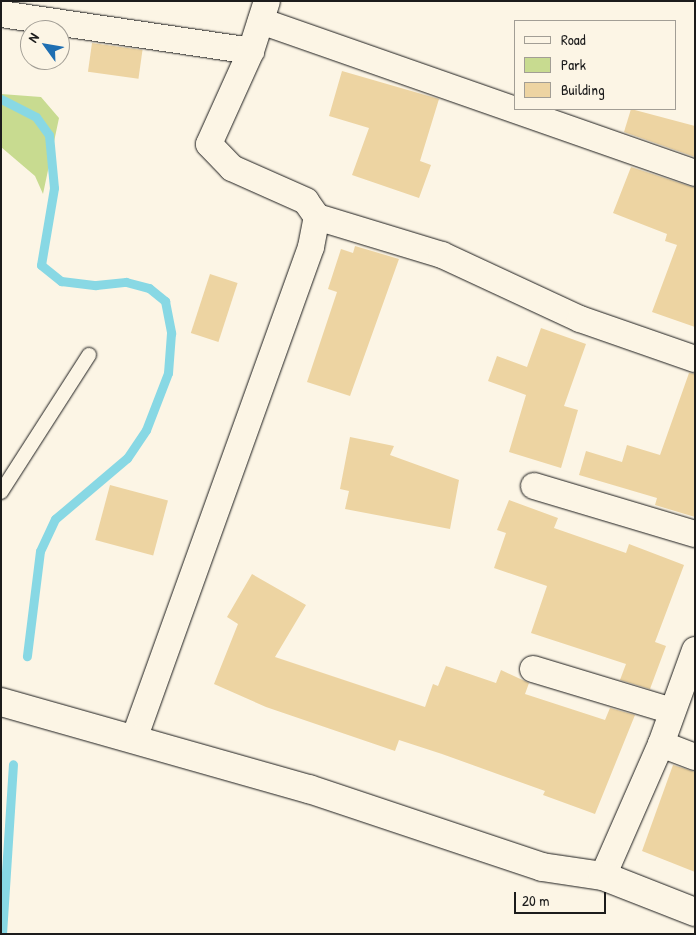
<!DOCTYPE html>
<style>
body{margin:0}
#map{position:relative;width:696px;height:935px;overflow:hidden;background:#fcf5e5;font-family:"Patrick Hand",sans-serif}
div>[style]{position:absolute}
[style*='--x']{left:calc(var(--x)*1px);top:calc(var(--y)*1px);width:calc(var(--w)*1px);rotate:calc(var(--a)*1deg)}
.green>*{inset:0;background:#c8db90}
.stream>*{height:9px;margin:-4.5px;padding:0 4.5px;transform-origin:4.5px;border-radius:4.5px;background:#88d8e4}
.building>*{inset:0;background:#edd4a2;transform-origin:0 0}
.roads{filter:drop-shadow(0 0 1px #1c1c1c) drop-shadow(0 0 1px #1c1c1c)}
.lane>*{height:14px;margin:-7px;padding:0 7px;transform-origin:7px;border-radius:7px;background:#fcf5e5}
.street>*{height:26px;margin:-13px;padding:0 13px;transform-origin:13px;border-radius:13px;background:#fcf5e5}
.secondary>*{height:28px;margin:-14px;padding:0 14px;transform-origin:14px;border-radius:14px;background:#fcf5e5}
span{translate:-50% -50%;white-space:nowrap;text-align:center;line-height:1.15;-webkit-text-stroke:5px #fcf5e5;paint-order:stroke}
.frame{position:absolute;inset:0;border:2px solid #1c1c1c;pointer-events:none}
.legend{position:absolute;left:514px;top:20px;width:162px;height:90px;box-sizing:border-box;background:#fcf5e5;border:1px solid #a29e95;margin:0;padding:6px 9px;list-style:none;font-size:15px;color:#1c1c1c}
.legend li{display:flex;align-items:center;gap:10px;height:25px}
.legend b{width:25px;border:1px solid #a29e95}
.north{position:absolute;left:20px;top:20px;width:50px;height:50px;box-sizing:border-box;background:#fcf5e5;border:1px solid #a29e95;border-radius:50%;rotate:302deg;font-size:14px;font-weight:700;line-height:20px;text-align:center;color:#1c1c1c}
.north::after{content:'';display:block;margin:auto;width:18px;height:22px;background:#1f6fb2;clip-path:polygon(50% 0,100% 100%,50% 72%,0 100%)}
.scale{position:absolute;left:514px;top:892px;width:92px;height:22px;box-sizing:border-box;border:2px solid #1c1c1c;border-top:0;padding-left:6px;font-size:15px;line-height:18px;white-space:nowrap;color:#1c1c1c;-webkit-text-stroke:4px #fcf5e5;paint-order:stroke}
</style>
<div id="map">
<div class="green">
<i style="clip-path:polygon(1px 94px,41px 97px,59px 118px,43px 194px,35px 176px,1px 147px)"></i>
</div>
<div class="stream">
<i style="--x:1;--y:99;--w:39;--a:27"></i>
<i style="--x:36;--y:117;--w:22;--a:54"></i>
<i style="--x:49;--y:135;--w:53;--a:84.6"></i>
<i style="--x:54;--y:188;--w:78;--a:99.6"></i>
<i style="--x:41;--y:265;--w:26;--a:39"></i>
<i style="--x:61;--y:281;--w:35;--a:7"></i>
<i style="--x:96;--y:285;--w:30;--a:-6"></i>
<i style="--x:126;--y:282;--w:24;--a:15"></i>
<i style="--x:149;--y:288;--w:21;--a:39"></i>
<i style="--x:165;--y:301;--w:33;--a:79"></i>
<i style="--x:171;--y:333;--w:40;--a:94.3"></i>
<i style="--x:168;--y:373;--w:61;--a:111.1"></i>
<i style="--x:146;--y:430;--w:34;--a:124"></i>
<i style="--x:127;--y:458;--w:94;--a:139.7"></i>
<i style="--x:55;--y:519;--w:35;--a:115"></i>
<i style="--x:40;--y:551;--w:106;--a:97.1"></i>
<i style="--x:2;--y:934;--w:170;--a:-86.3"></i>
</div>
<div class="building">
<i style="left:92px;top:43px;width:51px;height:29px;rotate:8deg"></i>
<i style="clip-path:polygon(342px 71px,439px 99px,420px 161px,431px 165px,419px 198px,352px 175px,369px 128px,329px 116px)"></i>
<i style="clip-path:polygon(631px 109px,695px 126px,695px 157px,624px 132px)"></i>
<i style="clip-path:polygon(631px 167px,695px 188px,695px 327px,652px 312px,677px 245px,665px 241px,667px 234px,613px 213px)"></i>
<i style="clip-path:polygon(355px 246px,399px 259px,350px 396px,307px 382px,337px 292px,328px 289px,341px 249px,353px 253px)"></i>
<i style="left:210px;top:274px;width:29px;height:62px;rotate:18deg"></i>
<i style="clip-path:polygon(541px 328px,586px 344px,564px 406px,578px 410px,561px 468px,509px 452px,526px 395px,488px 381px,497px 356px,527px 367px)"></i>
<i style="clip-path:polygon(689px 373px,695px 374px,695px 517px,655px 505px,657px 498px,579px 475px,586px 451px,622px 462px,627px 445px,660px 455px)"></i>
<i style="clip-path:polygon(350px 437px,394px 446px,390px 455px,459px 480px,450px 529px,345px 509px,349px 491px,340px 489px)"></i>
<i style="left:110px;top:485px;width:60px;height:57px;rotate:15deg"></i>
<i style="clip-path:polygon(509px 500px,558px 518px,554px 528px,626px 553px,629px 544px,684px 565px,655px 642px,666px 646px,650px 689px,620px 680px,626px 664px,531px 633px,547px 586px,494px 568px,506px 533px,497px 530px)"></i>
<i style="clip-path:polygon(252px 574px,306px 605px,275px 657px,425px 707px,433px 684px,438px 686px,446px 666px,496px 683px,501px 670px,529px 683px,525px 694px,605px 720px,610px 708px,635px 715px,595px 814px,543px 795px,545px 791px,442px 754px,399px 740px,395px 751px,266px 707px,214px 684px,238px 624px,227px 617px)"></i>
<i style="clip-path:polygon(673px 765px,695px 772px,695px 872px,642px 851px)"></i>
</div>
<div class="roads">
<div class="lane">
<i style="--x:1;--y:492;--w:163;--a:-57.3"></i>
</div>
<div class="street">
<i style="--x:1;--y:14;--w:253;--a:8.4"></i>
<i style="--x:261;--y:21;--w:460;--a:19.3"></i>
<i style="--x:317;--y:217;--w:131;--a:16.9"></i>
<i style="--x:442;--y:255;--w:152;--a:24.9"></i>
<i style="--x:580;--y:319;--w:122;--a:19.2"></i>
<i style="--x:534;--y:486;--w:168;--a:16.6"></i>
<i style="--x:533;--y:669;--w:145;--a:16.8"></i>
<i style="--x:134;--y:739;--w:523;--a:-70.21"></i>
<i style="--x:311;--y:247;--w:31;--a:-79"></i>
<i style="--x:317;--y:217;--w:19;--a:-125"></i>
<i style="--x:306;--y:201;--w:81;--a:-156"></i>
<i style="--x:232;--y:168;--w:33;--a:-134"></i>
<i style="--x:209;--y:144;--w:102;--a:-65.7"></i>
<i style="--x:251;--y:51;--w:52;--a:-72.3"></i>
<i style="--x:661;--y:744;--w:36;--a:21"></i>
<i style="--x:603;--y:876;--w:144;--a:-66.3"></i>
<i style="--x:661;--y:744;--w:100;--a:-70.1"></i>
</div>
<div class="secondary">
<i style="--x:1;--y:702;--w:320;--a:15.8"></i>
<i style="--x:309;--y:789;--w:246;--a:18.5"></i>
<i style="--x:542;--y:867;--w:62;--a:8.4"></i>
<i style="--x:603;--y:876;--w:99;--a:21.4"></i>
</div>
</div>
<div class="frame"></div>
<ul class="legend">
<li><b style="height:6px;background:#fcf5e5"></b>Road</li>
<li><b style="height:14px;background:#c8db90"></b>Park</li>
<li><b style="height:14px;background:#edd4a2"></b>Building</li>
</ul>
<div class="north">N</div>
<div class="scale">20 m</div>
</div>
